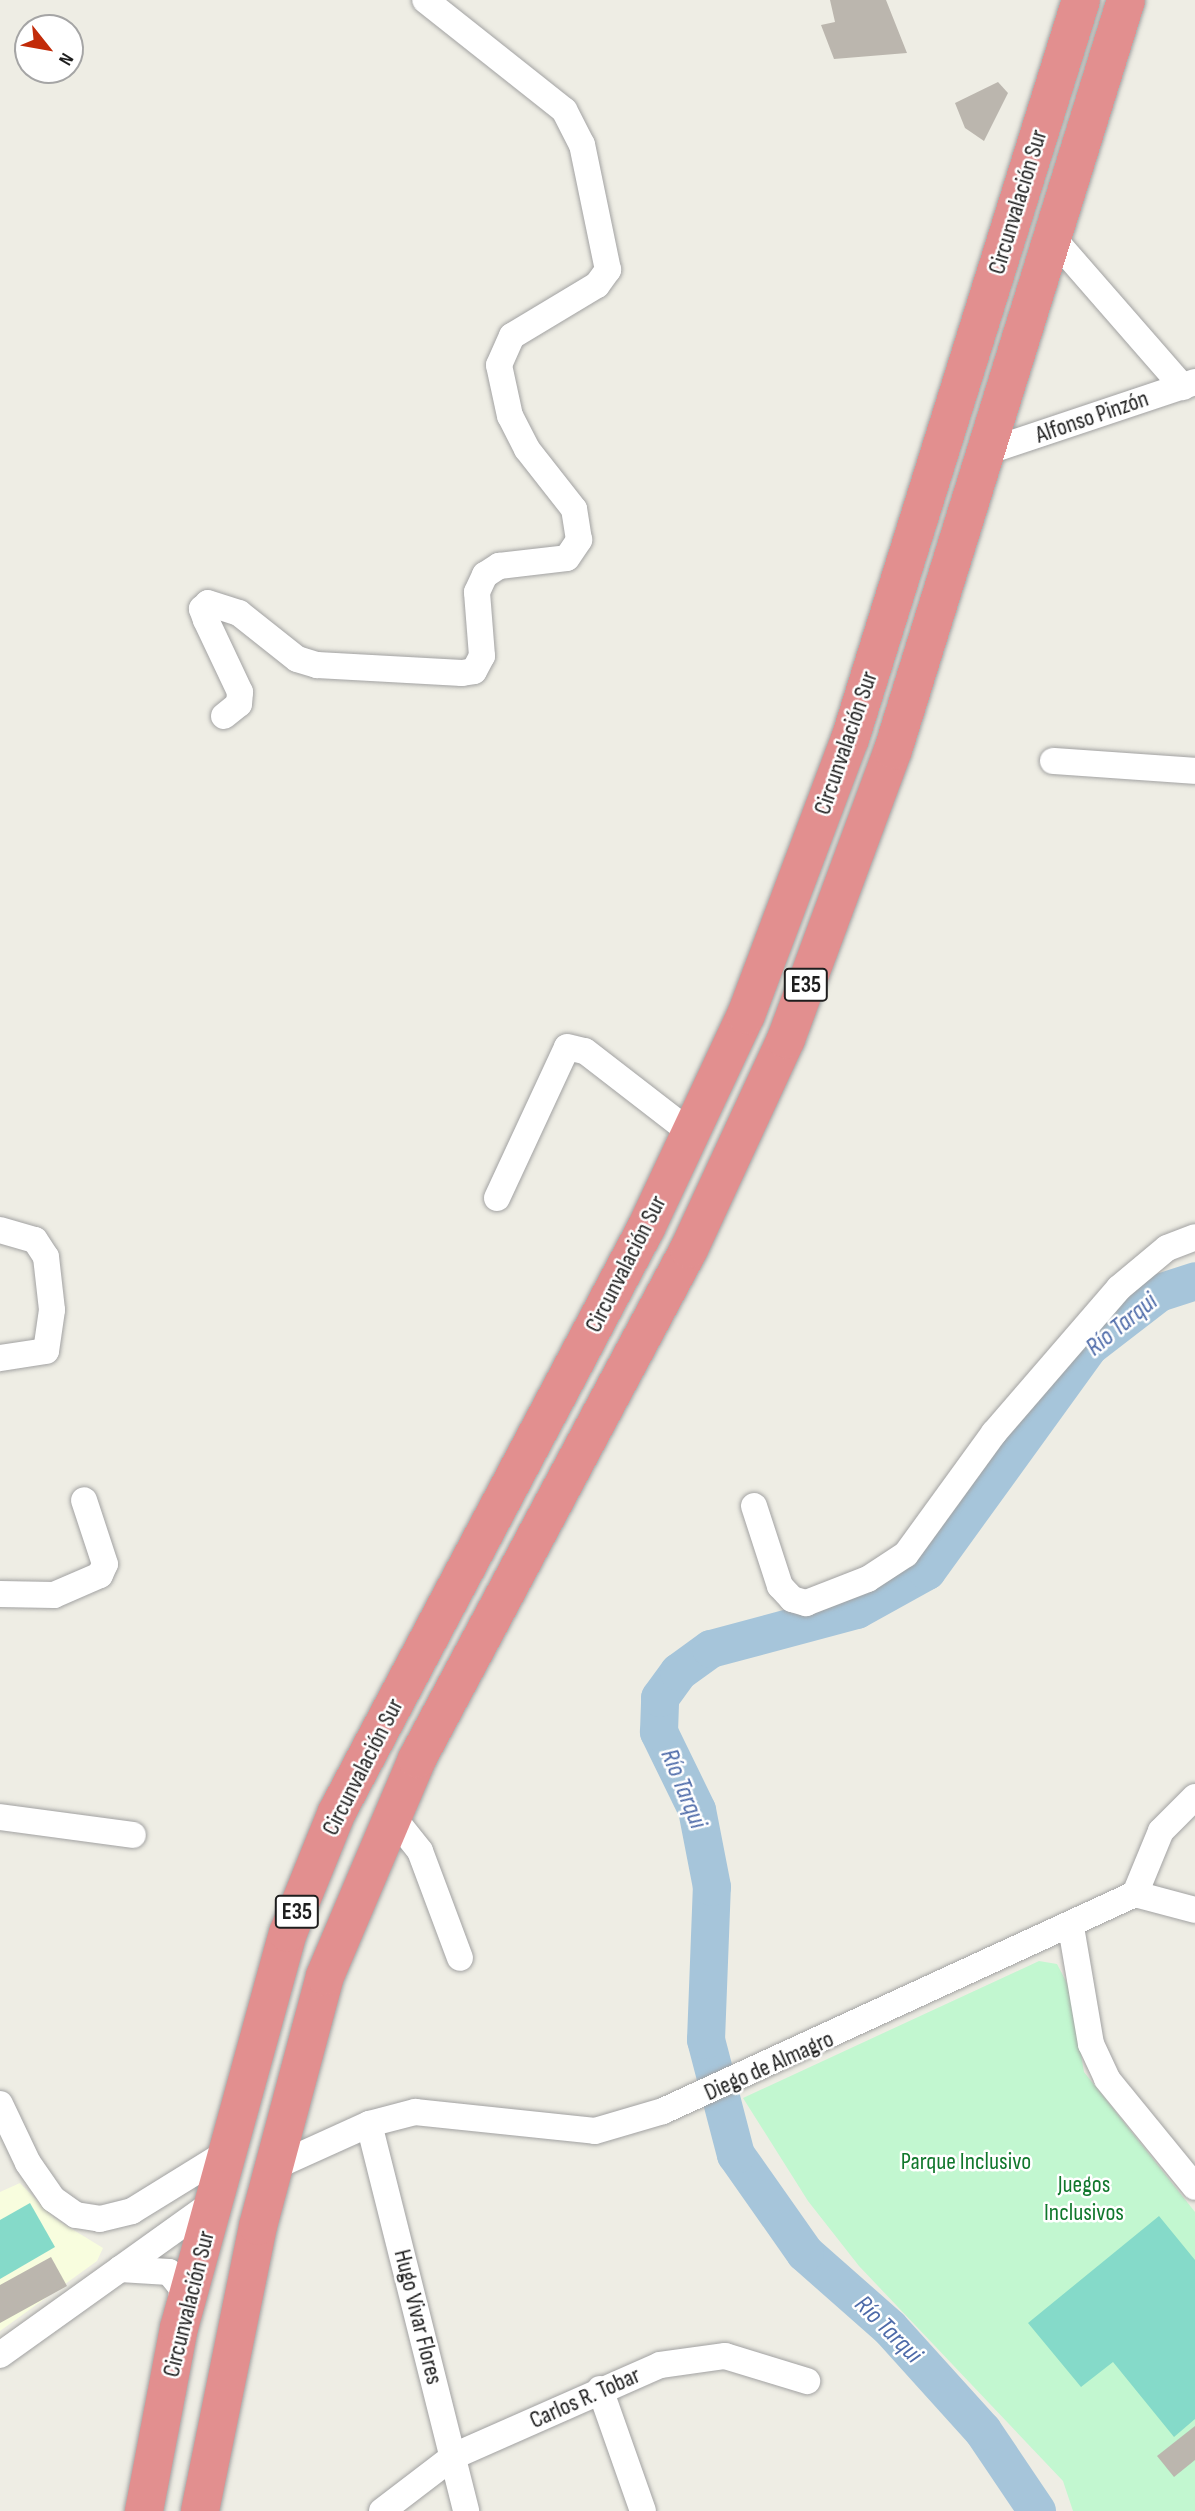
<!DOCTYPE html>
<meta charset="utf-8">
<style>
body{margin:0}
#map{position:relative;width:1195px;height:2511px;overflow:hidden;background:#eeede4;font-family:"Sofia Sans Condensed",sans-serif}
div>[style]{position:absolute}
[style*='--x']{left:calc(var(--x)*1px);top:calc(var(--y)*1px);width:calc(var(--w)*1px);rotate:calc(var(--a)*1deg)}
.education>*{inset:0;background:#f8fdde}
.park>*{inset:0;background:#c2f7d0}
.pitch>*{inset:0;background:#85dac9}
.river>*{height:38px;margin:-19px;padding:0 19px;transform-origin:19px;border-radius:19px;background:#a6c5da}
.building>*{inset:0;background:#bbb6ae}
.roads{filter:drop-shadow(0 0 2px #a2a2a2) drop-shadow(0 0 2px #a2a2a2)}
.minor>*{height:26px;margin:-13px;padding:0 13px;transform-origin:13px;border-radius:13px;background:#fff}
.highway>*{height:38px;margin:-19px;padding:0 19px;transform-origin:19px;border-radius:19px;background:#e28f8f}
span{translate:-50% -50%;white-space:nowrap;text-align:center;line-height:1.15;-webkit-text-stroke:5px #fff;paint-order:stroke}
.shield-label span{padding:2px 5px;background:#fff;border:2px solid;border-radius:5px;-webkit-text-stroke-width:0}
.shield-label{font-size:23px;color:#1e1e1e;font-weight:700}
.street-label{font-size:24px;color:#1e1e1e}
.park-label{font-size:24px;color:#10772c}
.water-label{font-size:26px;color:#4e6ba9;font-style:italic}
.north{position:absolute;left:14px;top:14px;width:70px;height:70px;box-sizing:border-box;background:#fff;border:2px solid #a5a5a5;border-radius:50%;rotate:121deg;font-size:19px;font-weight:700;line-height:28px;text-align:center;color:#1e1e1e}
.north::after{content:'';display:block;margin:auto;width:24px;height:32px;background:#c22b09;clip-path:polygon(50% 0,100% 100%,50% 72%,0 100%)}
</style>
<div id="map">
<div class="education">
<i style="clip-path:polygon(20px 2183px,54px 2218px,103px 2248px,97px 2261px,0 2331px,0 2192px)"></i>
</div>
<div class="park">
<i style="clip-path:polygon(1039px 1961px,1057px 1964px,1070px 1989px,1084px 2072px,1195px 2212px,1195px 2511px,1073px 2511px,1063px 2481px,859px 2266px,808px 2201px,743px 2098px)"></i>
</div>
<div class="pitch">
<i style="clip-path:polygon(30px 2203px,55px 2247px,0 2279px,0 2220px)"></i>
<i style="clip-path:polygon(1159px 2216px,1195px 2260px,1195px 2419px,1174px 2437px,1113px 2362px,1081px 2387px,1028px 2323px)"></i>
</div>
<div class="river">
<i style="--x:1037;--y:2511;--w:97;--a:-124"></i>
<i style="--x:983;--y:2431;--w:139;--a:-132.1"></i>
<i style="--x:890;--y:2328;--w:113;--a:-138.6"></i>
<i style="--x:805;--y:2253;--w:120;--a:-125.1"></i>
<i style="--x:736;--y:2155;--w:119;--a:-104.6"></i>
<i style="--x:706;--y:2040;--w:153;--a:-87.8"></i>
<i style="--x:712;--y:1887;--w:78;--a:-101"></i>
<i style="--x:697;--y:1810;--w:87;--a:-116"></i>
<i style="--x:659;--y:1732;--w:34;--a:-88"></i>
<i style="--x:660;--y:1698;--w:32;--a:-54"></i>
<i style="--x:679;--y:1672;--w:39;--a:-36"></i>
<i style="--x:711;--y:1649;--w:151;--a:-15"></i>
<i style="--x:857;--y:1610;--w:80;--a:-29.1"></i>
<i style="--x:927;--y:1571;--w:276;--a:-54.1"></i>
<i style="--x:1089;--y:1347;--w:88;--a:-37.6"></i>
<i style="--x:1159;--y:1293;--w:38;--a:-18"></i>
</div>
<div class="building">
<i style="clip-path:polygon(830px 0,886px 0,907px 53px,834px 59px,821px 25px,835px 22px)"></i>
<i style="clip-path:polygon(998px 82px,1008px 93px,984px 141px,965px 128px,955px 103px)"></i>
<i style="clip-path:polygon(51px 2257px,67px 2286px,0 2323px,0 2285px)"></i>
<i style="clip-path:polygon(1195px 2426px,1195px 2460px,1174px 2477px,1157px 2456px)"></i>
</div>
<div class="roads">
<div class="minor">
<i style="--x:1053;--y:238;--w:198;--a:48.9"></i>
<i style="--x:989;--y:451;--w:217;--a:-18.5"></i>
<i style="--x:224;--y:716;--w:19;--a:-39"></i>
<i style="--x:239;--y:704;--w:12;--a:-85"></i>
<i style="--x:240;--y:692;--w:80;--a:-115.3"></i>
<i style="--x:206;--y:620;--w:12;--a:-110"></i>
<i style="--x:202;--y:609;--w:8;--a:-45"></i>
<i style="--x:208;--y:603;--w:33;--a:18"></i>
<i style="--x:239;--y:613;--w:74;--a:38.4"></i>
<i style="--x:297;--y:659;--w:21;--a:17"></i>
<i style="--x:317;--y:665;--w:145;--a:3.2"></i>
<i style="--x:462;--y:673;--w:12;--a:-9"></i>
<i style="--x:474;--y:671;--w:17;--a:-62"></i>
<i style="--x:482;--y:656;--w:64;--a:-94.5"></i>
<i style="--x:477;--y:592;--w:19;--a:-65"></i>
<i style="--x:485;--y:575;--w:17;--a:-33"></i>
<i style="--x:499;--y:566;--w:68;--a:-6.7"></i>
<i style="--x:567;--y:558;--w:22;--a:-56"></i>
<i style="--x:579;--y:540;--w:31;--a:-99"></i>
<i style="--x:574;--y:509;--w:76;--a:-128.1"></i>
<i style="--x:527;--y:449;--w:37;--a:-117"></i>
<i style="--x:510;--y:416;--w:52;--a:-102.2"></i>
<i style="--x:499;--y:365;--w:32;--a:-66"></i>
<i style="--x:512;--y:336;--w:99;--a:-31"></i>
<i style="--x:597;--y:285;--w:19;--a:-54"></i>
<i style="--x:608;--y:270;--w:128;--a:-101.7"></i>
<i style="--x:582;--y:145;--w:39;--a:-117"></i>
<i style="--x:564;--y:110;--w:177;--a:-141.6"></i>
<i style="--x:1053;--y:761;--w:142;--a:4"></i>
<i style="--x:497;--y:1198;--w:166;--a:-65.1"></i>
<i style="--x:567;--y:1047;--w:18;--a:13"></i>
<i style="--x:585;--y:1051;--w:134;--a:37.7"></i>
<i style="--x:0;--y:1230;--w:36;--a:16"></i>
<i style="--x:35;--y:1240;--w:20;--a:57"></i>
<i style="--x:46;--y:1257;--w:53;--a:83.5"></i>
<i style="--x:52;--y:1310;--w:41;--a:98.3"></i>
<i style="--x:46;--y:1351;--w:47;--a:171.3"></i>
<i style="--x:754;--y:1506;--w:84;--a:72"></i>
<i style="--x:780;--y:1586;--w:18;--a:47"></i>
<i style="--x:792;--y:1599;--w:15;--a:16"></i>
<i style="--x:806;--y:1603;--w:66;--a:-21.2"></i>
<i style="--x:868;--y:1579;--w:45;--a:-33.3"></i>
<i style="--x:906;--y:1554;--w:150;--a:-54"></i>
<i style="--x:994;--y:1433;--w:191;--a:-49.2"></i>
<i style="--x:1119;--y:1288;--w:62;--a:-39.8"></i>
<i style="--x:1167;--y:1248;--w:30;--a:-21"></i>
<i style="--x:0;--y:1594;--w:54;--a:1.1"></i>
<i style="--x:54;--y:1595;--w:50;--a:-23.5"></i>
<i style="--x:100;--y:1575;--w:12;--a:-66"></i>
<i style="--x:105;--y:1564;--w:67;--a:-108.2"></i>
<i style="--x:0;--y:1817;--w:134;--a:7.7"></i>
<i style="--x:393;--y:1817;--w:43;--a:51.5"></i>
<i style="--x:420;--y:1851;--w:114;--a:69.5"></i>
<i style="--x:1135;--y:1894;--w:62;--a:14.9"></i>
<i style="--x:1071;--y:1927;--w:119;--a:80.3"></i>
<i style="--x:1091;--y:2044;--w:38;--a:65"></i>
<i style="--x:1107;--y:2079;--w:139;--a:50.8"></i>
<i style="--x:0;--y:2104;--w:65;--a:64.6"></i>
<i style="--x:28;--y:2163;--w:44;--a:55.2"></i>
<i style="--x:53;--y:2199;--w:28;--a:35"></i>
<i style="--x:76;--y:2215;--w:24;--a:9"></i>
<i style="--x:100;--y:2219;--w:33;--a:-14"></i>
<i style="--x:132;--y:2211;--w:114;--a:-31.7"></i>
<i style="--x:369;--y:2124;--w:399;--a:75.9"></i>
<i style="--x:272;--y:2168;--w:107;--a:-24.4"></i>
<i style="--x:369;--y:2124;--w:48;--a:-14.6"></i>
<i style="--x:415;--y:2112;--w:181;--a:6"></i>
<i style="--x:595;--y:2131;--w:71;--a:-16.4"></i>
<i style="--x:663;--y:2111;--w:519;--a:-24.69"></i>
<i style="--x:1135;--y:1894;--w:68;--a:-67.6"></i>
<i style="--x:1161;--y:1831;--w:48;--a:-45"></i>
<i style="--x:120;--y:2269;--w:49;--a:3.5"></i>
<i style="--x:169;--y:2272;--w:21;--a:51"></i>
<i style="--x:182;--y:2288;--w:20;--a:93"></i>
<i style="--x:0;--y:2355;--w:264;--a:-35.6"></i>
<i style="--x:600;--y:2389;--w:129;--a:70.6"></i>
<i style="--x:382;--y:2511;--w:91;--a:-37.4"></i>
<i style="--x:454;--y:2456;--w:225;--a:-23.8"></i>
<i style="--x:660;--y:2365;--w:66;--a:-7.9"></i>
<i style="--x:725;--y:2356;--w:86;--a:17"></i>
</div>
<div class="highway">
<i style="--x:144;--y:2511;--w:186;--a:-79.2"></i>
<i style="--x:179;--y:2328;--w:410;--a:-74.6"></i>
<i style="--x:288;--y:1933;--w:131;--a:-68"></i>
<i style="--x:337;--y:1812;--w:661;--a:-62.12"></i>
<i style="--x:646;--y:1228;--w:235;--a:-64.9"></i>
<i style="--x:746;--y:1015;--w:295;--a:-69.4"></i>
<i style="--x:850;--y:739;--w:774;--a:-72.64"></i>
<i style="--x:200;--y:2511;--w:291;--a:-78.5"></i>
<i style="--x:258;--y:2226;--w:259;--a:-75"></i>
<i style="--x:325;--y:1976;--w:236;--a:-67"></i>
<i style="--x:417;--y:1759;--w:578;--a:-61.93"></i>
<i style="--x:689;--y:1249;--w:231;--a:-65.2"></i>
<i style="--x:786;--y:1039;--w:308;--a:-69.7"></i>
<i style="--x:893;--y:750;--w:785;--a:-72.74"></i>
</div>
</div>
<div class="shield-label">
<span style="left:806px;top:985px">E35</span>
<span style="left:297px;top:1912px">E35</span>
</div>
<div class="street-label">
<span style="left:1018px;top:202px;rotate:-73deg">Circunvalación Sur</span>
<span style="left:1092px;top:417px;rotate:-19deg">Alfonso Pinzón</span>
<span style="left:846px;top:743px;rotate:-71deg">Circunvalación Sur</span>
<span style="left:626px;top:1264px;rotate:-63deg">Circunvalación Sur</span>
<span style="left:363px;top:1767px;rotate:-63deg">Circunvalación Sur</span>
<span style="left:769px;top:2066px;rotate:-24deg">Diego de Almagro</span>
<span style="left:189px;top:2304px;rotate:-76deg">Circunvalación Sur</span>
<span style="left:418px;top:2317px;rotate:76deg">Hugo Vivar Flores</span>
<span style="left:585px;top:2398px;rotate:-24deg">Carlos R. Tobar</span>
</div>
<div class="park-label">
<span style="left:966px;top:2162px">Parque Inclusivo</span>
<span style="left:1084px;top:2199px">Juegos<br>Inclusivos</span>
</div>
<div class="water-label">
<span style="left:1122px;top:1325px;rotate:-39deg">Río Tarqui</span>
<span style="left:683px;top:1789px;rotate:68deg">Río Tarqui</span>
<span style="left:888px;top:2330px;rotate:45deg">Río Tarqui</span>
</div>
<div class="north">N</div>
</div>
